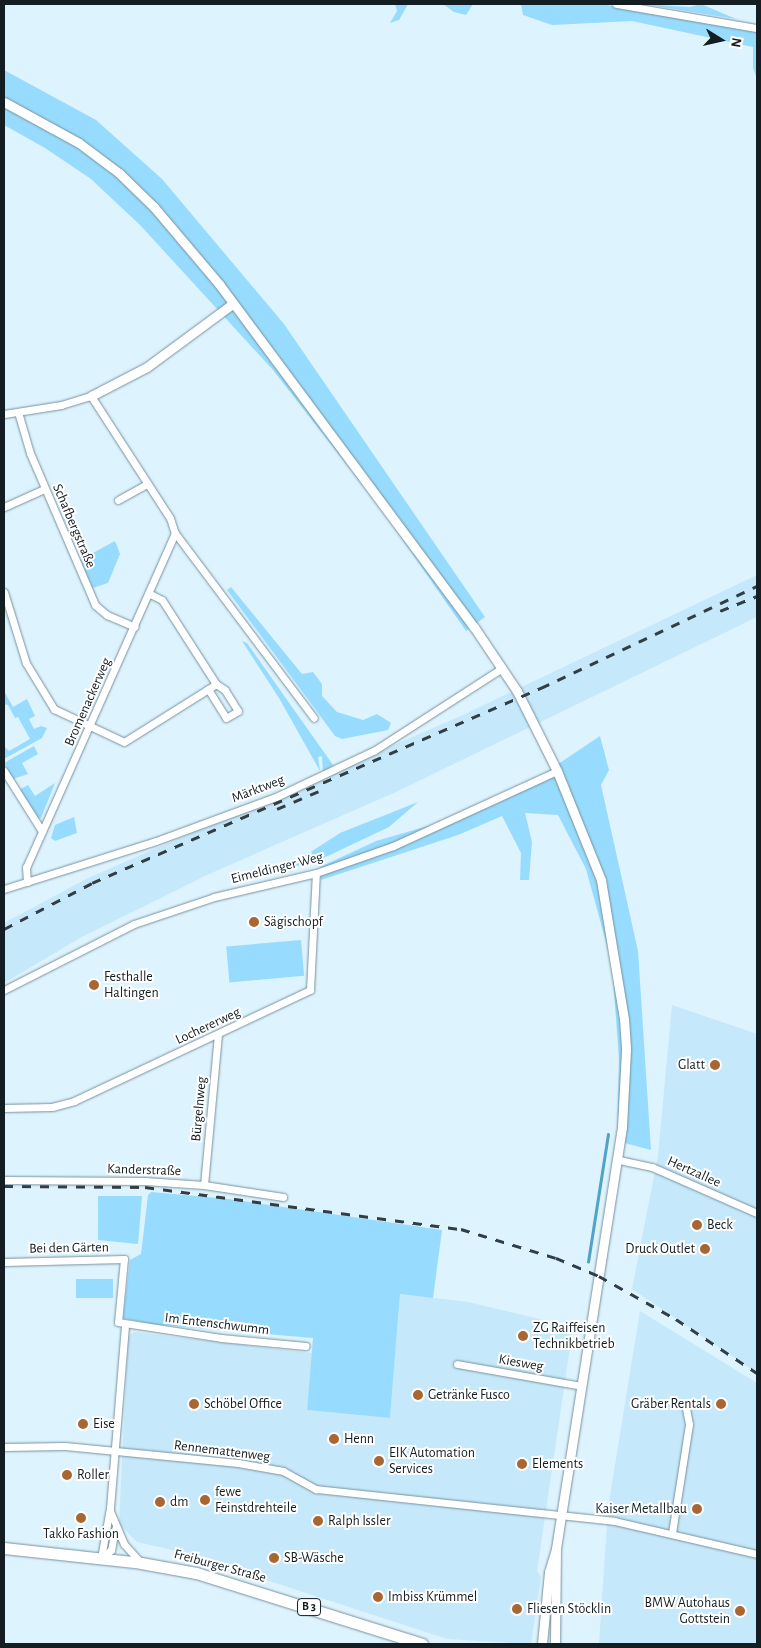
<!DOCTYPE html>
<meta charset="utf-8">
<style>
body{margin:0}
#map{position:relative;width:761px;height:1648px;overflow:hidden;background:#ddf3fe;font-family:"Alegreya Sans",sans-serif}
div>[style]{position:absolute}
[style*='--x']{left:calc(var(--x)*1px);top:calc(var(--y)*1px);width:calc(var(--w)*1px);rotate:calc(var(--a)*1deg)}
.built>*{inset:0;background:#c5e8fa}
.green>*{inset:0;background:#97dcfe;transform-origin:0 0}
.stream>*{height:2.5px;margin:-1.25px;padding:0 1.25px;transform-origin:1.25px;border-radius:1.25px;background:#50a2c7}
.roads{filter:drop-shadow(0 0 1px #78919e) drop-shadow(0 0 1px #78919e)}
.minor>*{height:7px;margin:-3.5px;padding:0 3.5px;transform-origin:3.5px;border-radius:3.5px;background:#fff}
.tertiary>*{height:9px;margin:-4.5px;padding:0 4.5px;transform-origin:4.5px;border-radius:4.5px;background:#fff}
.primary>*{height:11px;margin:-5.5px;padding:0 5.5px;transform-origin:5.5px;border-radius:5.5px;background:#fff}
.rail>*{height:2.5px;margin-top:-1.25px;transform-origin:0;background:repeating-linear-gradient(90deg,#323e44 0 9px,transparent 0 18px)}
.dots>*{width:14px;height:14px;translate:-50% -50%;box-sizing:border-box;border:2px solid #fff;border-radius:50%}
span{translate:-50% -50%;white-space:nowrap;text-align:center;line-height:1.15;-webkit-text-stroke:4px #fff;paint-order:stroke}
.shield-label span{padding:1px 4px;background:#fff;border:1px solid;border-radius:4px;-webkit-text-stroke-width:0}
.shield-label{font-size:12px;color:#131d22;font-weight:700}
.street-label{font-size:14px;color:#131d22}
.poi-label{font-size:14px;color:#131d22}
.left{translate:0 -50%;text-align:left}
.right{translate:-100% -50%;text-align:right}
.frame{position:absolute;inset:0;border:5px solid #131d22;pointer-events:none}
.north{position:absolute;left:696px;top:15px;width:50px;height:50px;-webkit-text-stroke:4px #fff;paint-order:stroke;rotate:100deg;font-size:14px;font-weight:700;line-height:20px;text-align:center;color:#131d22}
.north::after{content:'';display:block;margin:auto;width:18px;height:22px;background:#131d22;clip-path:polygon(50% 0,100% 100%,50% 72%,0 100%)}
</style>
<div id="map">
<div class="built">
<i style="clip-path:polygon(757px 575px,757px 617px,398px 791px,207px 875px,80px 938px,4px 983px,4px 923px,88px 878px,463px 715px)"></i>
<i style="clip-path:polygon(672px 1005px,757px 1034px,757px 1373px,632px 1289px,658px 1156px)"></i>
<i style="clip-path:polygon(400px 1294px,468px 1302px,573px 1327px,537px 1571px,541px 1577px,531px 1644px,447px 1639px,177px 1551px,137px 1542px,119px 1524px,128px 1337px,134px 1332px,312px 1353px,307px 1410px,390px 1418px)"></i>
<i style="clip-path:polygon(640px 1311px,757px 1383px,757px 1644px,599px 1644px,608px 1508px)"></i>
</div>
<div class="green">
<i style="clip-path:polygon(395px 4px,408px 4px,399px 20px,390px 23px,397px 11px)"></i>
<i style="clip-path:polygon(443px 4px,473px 4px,466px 15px,454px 12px)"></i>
<i style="clip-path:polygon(521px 4px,601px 4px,757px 32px,757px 79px,753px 68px,753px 47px,632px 21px,552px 25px,523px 15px)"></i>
<i style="clip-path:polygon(644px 4px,690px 7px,701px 4px,736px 19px)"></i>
<i style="clip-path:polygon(4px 70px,96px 120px,162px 179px,284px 324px,485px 617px,466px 631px,382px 510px,273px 370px,140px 225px,91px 179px,45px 148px,4px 125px)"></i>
<i style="clip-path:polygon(115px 541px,120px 554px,108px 583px,93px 588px,80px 560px)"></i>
<i style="clip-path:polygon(231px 587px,302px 674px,313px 672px,322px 684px,322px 696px,337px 712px,363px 720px,377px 714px,391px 723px,388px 730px,342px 739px,335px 736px,227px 590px)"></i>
<i style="clip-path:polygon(242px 641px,247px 643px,333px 765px,323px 773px,322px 756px,318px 757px,320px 771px,279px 698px)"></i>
<i style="clip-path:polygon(4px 691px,13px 707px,27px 699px,35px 716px,29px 719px,34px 729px,41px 726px,47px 728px,42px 738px,4px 759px,4px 746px,9px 751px,30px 739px,18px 717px,15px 718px,8px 705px,4px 704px)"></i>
<i style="clip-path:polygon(600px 736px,609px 770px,601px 785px,638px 951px,651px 1150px,617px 1141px,619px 1060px,612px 964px,586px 869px,558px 815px,525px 813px,532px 842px,529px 880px,520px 880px,521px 853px,502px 816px,458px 835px,321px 880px,320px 867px,376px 841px,452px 819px,509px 797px)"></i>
<i style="clip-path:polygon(34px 746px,38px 754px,22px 763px,28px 774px,13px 779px,4px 763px)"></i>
<i style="clip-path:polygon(55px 783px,41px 818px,36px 817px,19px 790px,28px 785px,35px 796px)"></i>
<i style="clip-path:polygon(418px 802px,389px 827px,315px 862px,235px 879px,306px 855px,340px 833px)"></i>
<i style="clip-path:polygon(74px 817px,77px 833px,55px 841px,51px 838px,55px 825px)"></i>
<i style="left:301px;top:940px;width:36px;height:75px;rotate:85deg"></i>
<i style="clip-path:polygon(151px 1192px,228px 1199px,442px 1230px,433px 1298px,400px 1294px,390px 1418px,307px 1410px,313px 1338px,150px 1324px,123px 1318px,130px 1260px,141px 1254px,148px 1195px)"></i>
<i style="clip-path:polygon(98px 1196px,142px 1196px,138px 1244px,98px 1240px)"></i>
<i style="left:76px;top:1279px;width:37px;height:19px"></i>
</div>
<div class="stream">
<i style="--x:588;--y:1262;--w:129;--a:-81.1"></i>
</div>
<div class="roads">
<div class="minor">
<i style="--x:616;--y:4;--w:143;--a:9.7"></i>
<i style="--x:18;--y:412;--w:43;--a:73.7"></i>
<i style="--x:30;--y:453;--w:165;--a:66.8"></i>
<i style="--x:95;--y:605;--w:16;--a:40"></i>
<i style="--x:107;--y:615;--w:30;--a:23"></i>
<i style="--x:4;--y:414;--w:58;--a:-9"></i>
<i style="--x:61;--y:405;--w:31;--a:-17"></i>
<i style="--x:91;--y:396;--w:145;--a:57.1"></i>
<i style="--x:170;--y:518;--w:16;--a:72"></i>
<i style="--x:175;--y:533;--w:366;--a:114"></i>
<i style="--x:26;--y:867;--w:15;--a:86"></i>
<i style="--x:118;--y:500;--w:33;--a:-29"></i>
<i style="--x:4;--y:507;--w:44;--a:-24.2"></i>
<i style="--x:175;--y:533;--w:231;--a:53.1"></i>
<i style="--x:4;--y:592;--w:74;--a:72.8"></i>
<i style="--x:26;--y:663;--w:54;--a:58.7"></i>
<i style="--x:54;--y:709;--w:77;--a:25.2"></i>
<i style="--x:124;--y:742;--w:109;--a:-32.2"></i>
<i style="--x:216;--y:684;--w:100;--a:-122.7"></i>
<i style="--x:162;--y:600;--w:13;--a:-153"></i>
<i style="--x:208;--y:689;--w:34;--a:58"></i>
<i style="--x:226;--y:718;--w:14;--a:-30"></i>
<i style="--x:238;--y:711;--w:25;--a:-122"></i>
<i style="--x:225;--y:690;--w:11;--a:-146"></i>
<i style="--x:4;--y:771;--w:71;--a:57.7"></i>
<i style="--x:4;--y:889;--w:159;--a:-17.5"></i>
<i style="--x:156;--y:841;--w:130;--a:-20.2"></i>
<i style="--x:278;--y:796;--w:107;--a:-25.4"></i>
<i style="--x:375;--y:750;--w:151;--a:-32.8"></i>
<i style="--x:4;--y:990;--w:146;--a:-26.9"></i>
<i style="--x:134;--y:924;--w:84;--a:-18.6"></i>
<i style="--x:214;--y:897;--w:105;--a:-13.2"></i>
<i style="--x:316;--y:873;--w:82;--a:-19.3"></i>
<i style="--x:393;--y:846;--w:180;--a:-24.6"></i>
<i style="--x:4;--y:1108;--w:48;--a:-1.2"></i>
<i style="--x:52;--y:1107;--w:23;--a:-15"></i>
<i style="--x:74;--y:1101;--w:261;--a:-25.2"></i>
<i style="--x:310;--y:990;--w:117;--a:-87.1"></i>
<i style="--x:619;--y:1160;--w:34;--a:12"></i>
<i style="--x:652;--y:1167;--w:115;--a:23.7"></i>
<i style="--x:4;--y:1180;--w:141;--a:0.4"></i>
<i style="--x:145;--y:1181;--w:59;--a:3.9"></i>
<i style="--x:204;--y:1185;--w:80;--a:8.6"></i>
<i style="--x:204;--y:1185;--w:151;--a:-84.7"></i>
<i style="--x:4;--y:1262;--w:120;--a:-1.4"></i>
<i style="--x:124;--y:1259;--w:63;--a:95.4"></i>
<i style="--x:118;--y:1322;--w:104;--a:8.8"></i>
<i style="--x:221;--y:1338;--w:85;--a:5.4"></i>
<i style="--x:457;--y:1364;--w:127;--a:10"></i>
<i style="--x:4;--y:1447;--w:61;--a:-0.9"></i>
<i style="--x:65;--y:1446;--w:174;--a:5.6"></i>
<i style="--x:238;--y:1463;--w:46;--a:10.1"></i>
<i style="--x:283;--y:1471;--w:38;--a:29"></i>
<i style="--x:316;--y:1489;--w:300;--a:6.1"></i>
<i style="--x:614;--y:1521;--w:147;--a:13"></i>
<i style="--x:110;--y:1511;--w:36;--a:67"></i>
<i style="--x:124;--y:1544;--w:25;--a:48"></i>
<i style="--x:672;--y:1533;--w:110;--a:-81.1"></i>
<i style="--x:689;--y:1424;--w:15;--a:-101"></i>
<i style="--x:101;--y:1558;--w:51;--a:-79.8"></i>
<i style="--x:110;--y:1508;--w:185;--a:-85.3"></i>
<i style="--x:101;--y:1558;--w:13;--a:-39"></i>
<i style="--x:111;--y:1550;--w:21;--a:-79"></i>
</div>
<div class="tertiary">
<i style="--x:4;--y:102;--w:85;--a:28.7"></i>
<i style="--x:79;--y:143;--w:50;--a:36.9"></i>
<i style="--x:119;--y:173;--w:49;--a:44.2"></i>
<i style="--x:154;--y:207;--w:101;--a:49.8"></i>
<i style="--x:219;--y:284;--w:427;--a:53.4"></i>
<i style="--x:474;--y:627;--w:77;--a:56.1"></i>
<i style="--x:517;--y:691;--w:89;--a:63.4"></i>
<i style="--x:557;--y:771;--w:118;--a:68"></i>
<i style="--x:601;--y:880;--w:141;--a:80.6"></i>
<i style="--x:624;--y:1019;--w:31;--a:86"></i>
<i style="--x:626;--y:1050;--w:77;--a:93"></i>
<i style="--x:622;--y:1127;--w:427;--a:98.9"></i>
<i style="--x:556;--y:1549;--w:24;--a:107"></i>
<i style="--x:549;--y:1572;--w:72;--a:95.6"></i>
<i style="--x:91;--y:396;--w:63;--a:-27.4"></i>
<i style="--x:147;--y:367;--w:106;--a:-36.5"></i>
<i style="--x:555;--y:1644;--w:92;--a:-89.4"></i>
</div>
<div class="primary">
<i style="--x:4;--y:1548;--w:138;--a:6.2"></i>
<i style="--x:141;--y:1563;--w:56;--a:10.3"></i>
<i style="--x:196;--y:1573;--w:237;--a:17.4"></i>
</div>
</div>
<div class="rail">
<i style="--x:720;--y:611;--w:40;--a:-22"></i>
<i style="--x:277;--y:809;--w:53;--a:-23.2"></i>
<i style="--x:4;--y:929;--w:99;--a:-27.6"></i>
<i style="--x:92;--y:883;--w:490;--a:-23.5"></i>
<i style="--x:541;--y:688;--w:239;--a:-25.3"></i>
<i style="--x:4;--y:1186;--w:141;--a:0.4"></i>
<i style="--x:145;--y:1187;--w:319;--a:7.6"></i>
<i style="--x:461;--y:1229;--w:99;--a:17"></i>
<i style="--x:556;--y:1258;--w:47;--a:22.7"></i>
<i style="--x:599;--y:1276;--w:88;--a:29.2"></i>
<i style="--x:676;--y:1319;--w:97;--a:33.7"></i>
</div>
<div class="dots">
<i style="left:254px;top:922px;background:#a86632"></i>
<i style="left:94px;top:985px;background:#a86632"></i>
<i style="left:715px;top:1065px;background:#a86632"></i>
<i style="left:697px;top:1225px;background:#a86632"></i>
<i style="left:705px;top:1249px;background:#a86632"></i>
<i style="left:523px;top:1336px;background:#a86632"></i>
<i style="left:418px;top:1395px;background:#a86632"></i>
<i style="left:194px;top:1404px;background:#a86632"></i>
<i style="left:721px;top:1404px;background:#a86632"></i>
<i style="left:83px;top:1424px;background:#a86632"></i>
<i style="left:334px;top:1439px;background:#a86632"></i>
<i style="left:379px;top:1461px;background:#a86632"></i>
<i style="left:522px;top:1464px;background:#a86632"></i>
<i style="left:67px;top:1475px;background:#a86632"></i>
<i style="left:205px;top:1500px;background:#a86632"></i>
<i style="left:160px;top:1502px;background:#a86632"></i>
<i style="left:697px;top:1509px;background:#a86632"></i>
<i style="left:81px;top:1518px;background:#a86632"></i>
<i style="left:318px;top:1521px;background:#a86632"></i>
<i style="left:274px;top:1558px;background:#a86632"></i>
<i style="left:378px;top:1597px;background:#a86632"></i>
<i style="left:517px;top:1609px;background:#a86632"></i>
<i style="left:740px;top:1611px;background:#a86632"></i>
</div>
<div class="shield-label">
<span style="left:309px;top:1607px">B 3</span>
</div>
<div class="street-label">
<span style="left:74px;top:526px;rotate:67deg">Schafbergstraße</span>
<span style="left:88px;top:702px;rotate:-66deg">Bromenackerweg</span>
<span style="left:258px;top:789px;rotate:-21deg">Märktweg</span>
<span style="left:277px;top:868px;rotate:-14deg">Eimeldinger Weg</span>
<span style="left:208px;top:1026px;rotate:-25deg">Lochererweg</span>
<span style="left:199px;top:1109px;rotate:-85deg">Bürgelnweg</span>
<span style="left:144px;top:1170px;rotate:2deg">Kanderstraße</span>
<span style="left:694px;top:1172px;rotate:24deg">Hertzallee</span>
<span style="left:69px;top:1248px;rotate:-1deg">Bei den Gärten</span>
<span style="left:217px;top:1324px;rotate:7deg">Im Entenschwumm</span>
<span style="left:521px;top:1363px;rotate:10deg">Kiesweg</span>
<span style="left:222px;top:1451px;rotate:7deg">Rennemattenweg</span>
<span style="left:220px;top:1566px;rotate:15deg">Freiburger Straße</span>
</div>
<div class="poi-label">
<span class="left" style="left:264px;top:922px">Sägischopf</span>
<span class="left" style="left:104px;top:985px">Festhalle<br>Haltingen</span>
<span class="right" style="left:705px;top:1065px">Glatt</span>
<span class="left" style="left:707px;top:1225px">Beck</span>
<span class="right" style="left:695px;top:1249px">Druck Outlet</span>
<span class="left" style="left:533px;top:1336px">ZG Raiffeisen<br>Technikbetrieb</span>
<span class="left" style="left:428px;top:1395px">Getränke Fusco</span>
<span class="left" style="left:204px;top:1404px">Schöbel Office</span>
<span class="right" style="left:711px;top:1404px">Gräber Rentals</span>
<span class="left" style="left:93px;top:1424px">Eise</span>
<span class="left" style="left:344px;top:1439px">Henn</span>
<span class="left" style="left:389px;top:1461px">EIK Automation<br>Services</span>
<span class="left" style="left:532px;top:1464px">Elements</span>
<span class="left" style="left:77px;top:1475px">Roller</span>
<span class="left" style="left:215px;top:1500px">fewe<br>Feinstdrehteile</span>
<span class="left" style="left:170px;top:1502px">dm</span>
<span class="right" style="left:687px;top:1509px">Kaiser Metallbau</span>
<span class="left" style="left:328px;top:1521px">Ralph Issler</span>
<span style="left:81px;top:1534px">Takko Fashion</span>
<span class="left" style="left:284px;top:1558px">SB-Wäsche</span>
<span class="left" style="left:388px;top:1597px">Imbiss Krümmel</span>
<span class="right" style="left:730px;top:1611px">BMW Autohaus<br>Gottstein</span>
<span class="left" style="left:527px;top:1609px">Fliesen Stöcklin</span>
</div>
<div class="frame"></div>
<div class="north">N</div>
</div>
